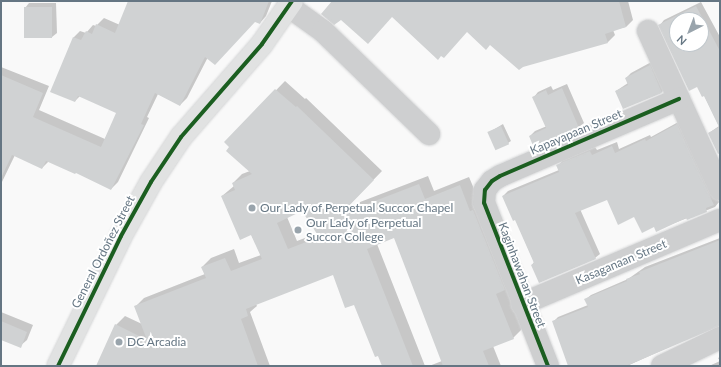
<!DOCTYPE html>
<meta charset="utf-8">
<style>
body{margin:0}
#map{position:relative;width:721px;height:367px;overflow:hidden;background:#f9f9f9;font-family:Lato,sans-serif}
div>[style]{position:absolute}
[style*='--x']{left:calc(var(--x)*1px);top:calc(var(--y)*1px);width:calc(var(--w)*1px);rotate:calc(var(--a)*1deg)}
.shadow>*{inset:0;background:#0003}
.building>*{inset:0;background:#d0d2d3;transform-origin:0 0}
.roads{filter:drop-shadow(0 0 1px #d5d6d7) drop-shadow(0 0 1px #d5d6d7)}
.minor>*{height:22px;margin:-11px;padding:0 11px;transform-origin:11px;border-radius:11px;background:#cecfd0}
.major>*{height:22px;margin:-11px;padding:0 11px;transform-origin:11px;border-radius:11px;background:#e1e2e2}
.cycleway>*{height:4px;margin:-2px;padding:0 2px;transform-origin:2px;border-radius:2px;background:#1b5e20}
.dots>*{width:11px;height:11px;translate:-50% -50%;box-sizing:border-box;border:2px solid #fff;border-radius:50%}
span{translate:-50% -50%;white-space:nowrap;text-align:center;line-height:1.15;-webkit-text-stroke:4px #fff;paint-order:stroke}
.street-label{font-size:12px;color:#657683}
.poi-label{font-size:12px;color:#657683}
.left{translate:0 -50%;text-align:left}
.frame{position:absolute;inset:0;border:2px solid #657683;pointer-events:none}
.north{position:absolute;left:669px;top:12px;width:40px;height:40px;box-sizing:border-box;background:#fff;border:1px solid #c1c8cd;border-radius:50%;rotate:222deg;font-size:11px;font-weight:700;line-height:16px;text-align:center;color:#657683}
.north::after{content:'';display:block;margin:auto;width:14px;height:18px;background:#99a4ac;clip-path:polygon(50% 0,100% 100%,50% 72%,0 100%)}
</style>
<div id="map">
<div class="shadow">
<i style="clip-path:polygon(129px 1px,272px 1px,266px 16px,260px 23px,255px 21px,208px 57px,187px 98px,180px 105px,158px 94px,147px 117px,149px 118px,118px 182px,111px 189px,77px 172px,49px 161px,42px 168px,15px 155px,1px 184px,1px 67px,49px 86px,39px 110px,105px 139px,118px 112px,80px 96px,75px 101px,74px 37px,80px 31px,86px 33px,93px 25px,96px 26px,104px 18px,120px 25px)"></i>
<i style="clip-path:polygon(334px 1px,628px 1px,633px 20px,626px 27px,613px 30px,615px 35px,608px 42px,491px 44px,467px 31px,392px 16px)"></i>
<i style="clip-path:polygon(evenodd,701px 2px,720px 37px,720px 156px,709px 133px,719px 126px,704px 95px,660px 25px,664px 20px,701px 2px,677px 20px,701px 20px,701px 44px,677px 44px,677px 20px)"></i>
<i style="clip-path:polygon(29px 3px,56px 3px,57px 33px,52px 37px,25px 8px)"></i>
<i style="clip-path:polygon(655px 60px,667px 87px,662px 92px,624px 108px,616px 91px,628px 83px,626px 78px,631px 73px)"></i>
<i style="clip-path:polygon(evenodd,285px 81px,305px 99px,306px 98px,382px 171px,347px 207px,428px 176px,434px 191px,469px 177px,513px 281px,506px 288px,522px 329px,513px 338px,493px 346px,501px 366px,429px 366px,442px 361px,395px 237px,377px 244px,425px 366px,383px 366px,355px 303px,333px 274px,256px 304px,257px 306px,250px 312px,270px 366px,97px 366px,116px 325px,125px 316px,142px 324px,135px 307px,144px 298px,205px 274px,202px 267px,211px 258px,234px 249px,239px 263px,261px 255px,251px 234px,222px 196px,234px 186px,233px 183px,242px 174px,250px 171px,226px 142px,285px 81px,303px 210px,318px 233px,297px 241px,287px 217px,303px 210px)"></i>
<i style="clip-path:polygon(567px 84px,584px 123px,579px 127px,535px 146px,530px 136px,535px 131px,547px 126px,534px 97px,538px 92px,551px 86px,553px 90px)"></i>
<i style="clip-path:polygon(682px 120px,719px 202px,715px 207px,657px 230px,655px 226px,607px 198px,580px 209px,600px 254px,595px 258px,532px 265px,534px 262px,515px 218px,503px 196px,508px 191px,559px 170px,558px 166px,562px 161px,595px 147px,597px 150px,617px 142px,619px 149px,650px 135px,651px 137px)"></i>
<i style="clip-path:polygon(503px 124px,511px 141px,508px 143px,488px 133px)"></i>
<i style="clip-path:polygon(720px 238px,720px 324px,627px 366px,570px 366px,553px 322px,558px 317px,588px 305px,586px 299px,591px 295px,628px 279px,645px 267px)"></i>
<i style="clip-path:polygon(1px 312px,33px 325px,27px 340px,20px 346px,1px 338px)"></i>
<i style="clip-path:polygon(720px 357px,720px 366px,709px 366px,720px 361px,718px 358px)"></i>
</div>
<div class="building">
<i style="clip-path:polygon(128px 1px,269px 1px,260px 24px,255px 22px,215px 65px,205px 57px,180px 106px,155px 93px,141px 124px,144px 125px,111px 190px,76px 173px,75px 174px,46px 161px,42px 169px,12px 155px,1px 178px,1px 75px,43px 93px,33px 117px,101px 147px,116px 113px,78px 96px,75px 102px,50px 92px,73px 37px,81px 40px,86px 31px,92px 34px,96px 24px,115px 33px)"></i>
<i style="clip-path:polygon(332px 1px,619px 1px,626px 27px,605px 34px,608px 43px,523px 67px,519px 70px,490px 45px,486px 50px,467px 32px,444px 58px,441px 56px,438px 60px,392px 17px,368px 44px,341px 20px,334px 25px,321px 14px)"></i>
<i style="clip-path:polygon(evenodd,696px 6px,720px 51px,720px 153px,718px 154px,708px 133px,719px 127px,704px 96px,702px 97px,697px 87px,689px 91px,658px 25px,696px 6px,677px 20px,701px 20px,701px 44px,677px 44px,677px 20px)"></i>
<i style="left:24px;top:7px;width:28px;height:31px"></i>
<i style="clip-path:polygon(650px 65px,662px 93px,623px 109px,615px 91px,628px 85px,625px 78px)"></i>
<i style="clip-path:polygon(562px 88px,579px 128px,534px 148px,529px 136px,546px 128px,532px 97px,546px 90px,548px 95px)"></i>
<i style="clip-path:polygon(evenodd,275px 89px,296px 107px,297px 106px,374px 180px,341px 214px,419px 184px,425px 199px,460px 185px,470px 211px,473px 210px,505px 290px,496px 294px,514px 339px,483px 351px,489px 366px,443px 366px,394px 238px,367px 249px,413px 366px,382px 366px,378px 356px,375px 357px,354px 305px,345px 308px,333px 275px,246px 309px,248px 316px,241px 319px,258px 366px,96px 366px,115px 324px,147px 340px,134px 306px,206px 278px,201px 267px,225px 258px,231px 271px,262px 259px,251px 235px,240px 240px,221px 196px,235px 190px,232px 183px,252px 174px,226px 151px,229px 147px,224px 142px,275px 89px,302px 211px,319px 237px,288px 249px,277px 223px,302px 211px)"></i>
<i style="clip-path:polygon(677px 124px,714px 205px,706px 208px,707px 212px,687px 220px,686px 218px,656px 232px,654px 227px,642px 233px,634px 217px,618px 225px,607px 200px,575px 213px,596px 259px,539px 283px,531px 265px,534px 263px,515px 220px,513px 221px,502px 196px,559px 172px,556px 165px,590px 151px,592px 155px,612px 146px,615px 153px,645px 139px,646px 141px)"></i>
<i style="left:501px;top:126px;width:20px;height:15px;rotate:66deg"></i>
<i style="clip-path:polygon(720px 240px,720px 326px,626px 366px,568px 366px,552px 321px,588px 307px,584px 299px,627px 281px,626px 279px,640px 274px,639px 272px)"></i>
<i style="clip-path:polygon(1px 321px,27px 332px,21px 348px,1px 340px)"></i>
</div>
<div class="roads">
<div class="minor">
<i style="--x:288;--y:6;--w:43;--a:35.5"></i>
<i style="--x:323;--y:31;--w:148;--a:44.2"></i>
<i style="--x:648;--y:31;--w:174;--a:65.5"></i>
<i style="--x:522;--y:304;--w:215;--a:-23"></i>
<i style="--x:548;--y:366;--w:175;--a:-111.4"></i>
<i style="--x:484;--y:203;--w:13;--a:-86"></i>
<i style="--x:485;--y:190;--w:11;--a:-52"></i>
<i style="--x:492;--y:181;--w:9;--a:-32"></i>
<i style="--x:500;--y:176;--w:195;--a:-23.3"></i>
<i style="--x:662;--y:366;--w:64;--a:-25.8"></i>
</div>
<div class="major">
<i style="--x:58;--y:366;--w:144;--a:-64.1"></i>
<i style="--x:121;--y:236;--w:62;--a:-60.9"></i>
<i style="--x:151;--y:182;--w:54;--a:-56.3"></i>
<i style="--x:181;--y:137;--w:123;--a:-48.9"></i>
<i style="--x:262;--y:44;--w:52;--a:-55.1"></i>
</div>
</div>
<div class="cycleway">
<i style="--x:58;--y:366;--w:144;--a:-64.1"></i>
<i style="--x:121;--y:236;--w:62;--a:-60.9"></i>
<i style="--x:151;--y:182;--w:54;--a:-56.3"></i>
<i style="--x:181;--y:137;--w:123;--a:-48.9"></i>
<i style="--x:262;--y:44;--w:52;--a:-55.1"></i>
<i style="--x:548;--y:366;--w:175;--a:-111.4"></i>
<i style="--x:484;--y:203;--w:13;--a:-86"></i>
<i style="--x:485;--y:190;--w:11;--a:-52"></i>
<i style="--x:492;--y:181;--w:9;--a:-32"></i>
<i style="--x:500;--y:176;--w:195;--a:-23.3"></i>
</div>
<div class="dots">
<i style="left:252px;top:208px;background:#99a4ac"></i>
<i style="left:298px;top:230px;background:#99a4ac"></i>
<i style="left:119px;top:342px;background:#99a4ac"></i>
</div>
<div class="street-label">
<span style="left:576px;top:132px;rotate:-23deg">Kapayapaan Street</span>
<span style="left:103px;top:252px;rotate:-63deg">General Ordoñez Street</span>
<span style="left:621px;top:262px;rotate:-23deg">Kasaganaan Street</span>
<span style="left:522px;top:275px;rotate:69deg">Kaginhawahan Street</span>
</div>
<div class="poi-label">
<span class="left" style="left:260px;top:208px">Our Lady of Perpetual Succor Chapel</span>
<span class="left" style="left:306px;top:230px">Our Lady of Perpetual<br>Succor College</span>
<span class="left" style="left:127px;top:342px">DC Arcadia</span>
</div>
<div class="frame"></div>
<div class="north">N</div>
</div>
